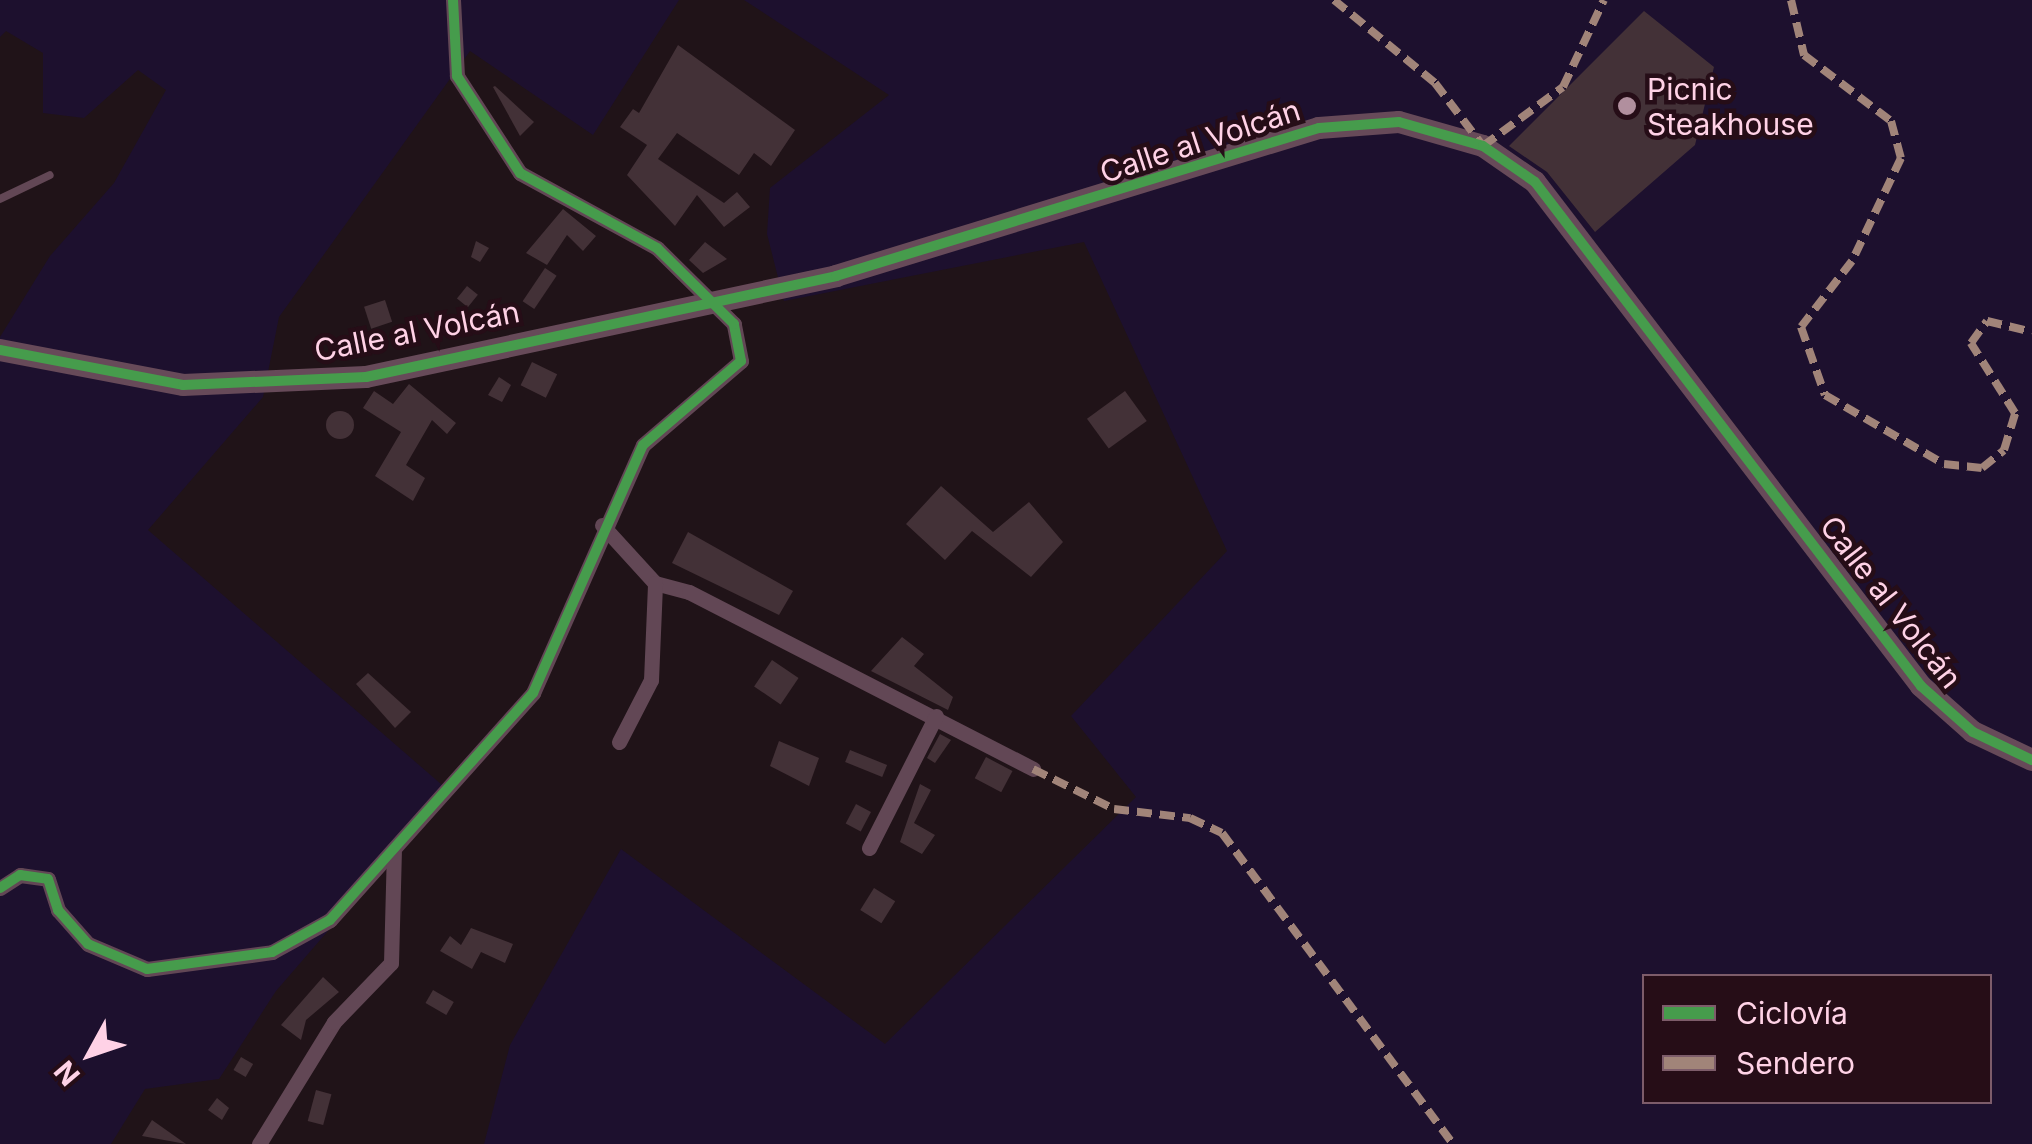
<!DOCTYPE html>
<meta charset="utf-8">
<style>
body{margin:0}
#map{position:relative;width:2032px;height:1144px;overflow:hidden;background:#201318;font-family:Inter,sans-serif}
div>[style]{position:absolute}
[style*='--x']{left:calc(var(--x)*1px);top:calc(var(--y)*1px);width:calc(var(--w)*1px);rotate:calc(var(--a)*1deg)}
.green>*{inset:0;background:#1d102e}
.building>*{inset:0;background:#433137;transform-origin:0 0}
.round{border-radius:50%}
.lane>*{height:8px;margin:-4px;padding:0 4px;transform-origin:4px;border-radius:4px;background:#624755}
.street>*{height:15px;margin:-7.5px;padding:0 7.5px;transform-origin:7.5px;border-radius:7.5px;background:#624755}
.secondary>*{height:22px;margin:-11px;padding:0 11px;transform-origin:11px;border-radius:11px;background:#674a59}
.quiet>*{height:8px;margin-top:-4px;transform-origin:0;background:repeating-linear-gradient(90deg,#a18479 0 15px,transparent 0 23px)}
.cycleway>*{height:10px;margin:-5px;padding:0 5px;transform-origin:5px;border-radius:5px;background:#469c4c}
.dots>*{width:28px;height:28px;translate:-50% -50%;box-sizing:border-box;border:5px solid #260d17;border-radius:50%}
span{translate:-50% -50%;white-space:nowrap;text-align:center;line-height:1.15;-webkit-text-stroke:9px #260d17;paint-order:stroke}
.poi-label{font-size:30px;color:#ffd2e6}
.left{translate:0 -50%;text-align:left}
.street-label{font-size:30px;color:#ffd2e6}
.legend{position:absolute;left:1642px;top:974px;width:350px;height:130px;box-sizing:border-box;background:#260d17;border:2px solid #7d5c6a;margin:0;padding:12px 18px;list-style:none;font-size:30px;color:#ffd2e6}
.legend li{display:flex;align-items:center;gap:20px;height:50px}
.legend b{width:50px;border:2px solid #7d5c6a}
.north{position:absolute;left:40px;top:1004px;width:100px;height:100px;-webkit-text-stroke:8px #260d17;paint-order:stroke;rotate:230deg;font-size:28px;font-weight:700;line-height:40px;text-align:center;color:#ffd2e6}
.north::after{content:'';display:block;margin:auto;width:35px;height:45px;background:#ffd2e6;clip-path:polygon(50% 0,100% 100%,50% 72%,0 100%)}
</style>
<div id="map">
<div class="green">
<i style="clip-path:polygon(0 0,679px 0,593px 135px,470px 51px,279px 317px,263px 397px,148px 530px,449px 791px,276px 991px,219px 1079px,145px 1089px,111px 1144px,0 1144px,0 337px,50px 256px,114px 183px,166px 90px,138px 70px,84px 118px,43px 113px,43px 53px,6px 31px,0 37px)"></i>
<i style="clip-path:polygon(evenodd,744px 0,2032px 0,2032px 1144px,484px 1144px,510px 1045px,621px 849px,885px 1044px,1136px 797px,1071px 716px,1227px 551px,1084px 242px,784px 301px,767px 234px,770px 188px,889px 95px,744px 0,1644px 976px,1990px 976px,1990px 1102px,1644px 1102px,1644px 976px)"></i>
</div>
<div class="building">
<i style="clip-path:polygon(1644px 11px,1714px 67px,1695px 145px,1595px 232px,1547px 172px,1509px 146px)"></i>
<i style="clip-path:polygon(678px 45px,795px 130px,771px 166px,754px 153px,739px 175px,677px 133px,658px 159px,724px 203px,737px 192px,750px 207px,724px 227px,697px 195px,675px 226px,627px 175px,647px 145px,620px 127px,633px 109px,639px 113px)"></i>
<i style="clip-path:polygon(495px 86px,534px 122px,520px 136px,493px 87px)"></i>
<i style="clip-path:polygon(563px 209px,596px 236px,583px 251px,567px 235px,547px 265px,526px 253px)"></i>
<i style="clip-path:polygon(476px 241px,489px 248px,480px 262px,471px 257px)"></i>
<i style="clip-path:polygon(705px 242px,727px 259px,703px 273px,689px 260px)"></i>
<i style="left:545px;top:268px;width:14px;height:40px;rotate:34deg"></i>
<i style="left:467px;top:286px;width:14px;height:16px;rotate:39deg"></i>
<i style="left:385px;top:300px;width:23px;height:22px;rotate:72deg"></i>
<i style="left:532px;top:362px;width:28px;height:26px;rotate:26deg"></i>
<i style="clip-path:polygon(499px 377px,511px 385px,502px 402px,488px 395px)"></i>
<i style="clip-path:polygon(409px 384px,456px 423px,447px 434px,432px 420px,406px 465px,425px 478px,413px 501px,375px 476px,401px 432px,363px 408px,374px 391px,393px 404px)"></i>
<i style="left:1125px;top:391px;width:37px;height:47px;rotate:54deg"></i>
<i class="round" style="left:326px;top:411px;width:28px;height:28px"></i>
<i style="clip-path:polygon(941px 486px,993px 532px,1029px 502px,1063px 542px,1031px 577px,972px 531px,945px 560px,906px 524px)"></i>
<i style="clip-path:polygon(688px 532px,793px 591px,779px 615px,672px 563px)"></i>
<i style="clip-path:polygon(902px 637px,924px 654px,914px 666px,953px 697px,948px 710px,871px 671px)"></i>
<i style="left:772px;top:660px;width:32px;height:32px;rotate:34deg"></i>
<i style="clip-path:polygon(368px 673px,411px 712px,395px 728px,356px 684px)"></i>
<i style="clip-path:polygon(940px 734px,951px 740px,935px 763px,927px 758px)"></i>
<i style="clip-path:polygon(779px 741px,819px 758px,809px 786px,770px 766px)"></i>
<i style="left:850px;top:750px;width:40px;height:13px;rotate:22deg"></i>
<i style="left:986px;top:757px;width:30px;height:24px;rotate:28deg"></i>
<i style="clip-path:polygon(920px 784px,931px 790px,914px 823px,935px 835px,922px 854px,900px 842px)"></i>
<i style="left:856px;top:804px;width:17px;height:22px;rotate:28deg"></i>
<i style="left:874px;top:888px;width:25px;height:26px;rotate:32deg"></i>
<i style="clip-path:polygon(471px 928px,513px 944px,505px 963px,481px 952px,472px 969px,440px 951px,450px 936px,461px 945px)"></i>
<i style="clip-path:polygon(323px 977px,339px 992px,306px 1020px,301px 1040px,281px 1025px)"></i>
<i style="left:433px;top:990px;width:24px;height:15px;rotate:30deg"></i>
<i style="left:241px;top:1057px;width:14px;height:15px;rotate:30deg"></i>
<i style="left:316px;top:1090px;width:16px;height:32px;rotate:15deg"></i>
<i style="clip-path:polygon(217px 1098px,229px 1108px,222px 1120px,208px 1110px)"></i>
<i style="clip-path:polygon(152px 1120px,186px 1144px,142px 1136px)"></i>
</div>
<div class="lane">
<i style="--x:0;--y:199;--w:55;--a:-25.6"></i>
</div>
<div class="street">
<i style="--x:602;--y:525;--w:79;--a:47.6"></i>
<i style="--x:655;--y:583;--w:35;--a:15"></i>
<i style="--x:689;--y:592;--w:387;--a:27.2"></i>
<i style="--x:619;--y:742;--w:70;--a:-62.7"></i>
<i style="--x:651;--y:680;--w:97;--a:-87.6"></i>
<i style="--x:869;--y:848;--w:148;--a:-63.1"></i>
<i style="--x:0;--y:888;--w:24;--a:-33"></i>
<i style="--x:20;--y:875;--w:28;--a:8"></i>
<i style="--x:48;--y:879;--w:33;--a:72"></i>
<i style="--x:58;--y:910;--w:45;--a:48.6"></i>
<i style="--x:88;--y:944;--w:64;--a:23"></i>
<i style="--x:147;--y:969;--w:126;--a:-7.7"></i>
<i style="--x:272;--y:952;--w:66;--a:-28.9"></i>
<i style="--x:330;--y:920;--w:305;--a:-48.2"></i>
<i style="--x:533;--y:693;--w:271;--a:-66.1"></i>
<i style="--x:643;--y:445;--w:129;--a:-40.6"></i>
<i style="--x:741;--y:361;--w:38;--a:-101"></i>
<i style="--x:734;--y:324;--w:108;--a:-135.4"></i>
<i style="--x:657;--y:248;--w:156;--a:-151.3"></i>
<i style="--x:520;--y:173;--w:116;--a:-123"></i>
<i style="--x:457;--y:76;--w:76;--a:-93"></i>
<i style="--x:259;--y:1144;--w:143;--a:-58.4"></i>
<i style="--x:334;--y:1022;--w:82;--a:-46"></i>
<i style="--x:391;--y:963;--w:111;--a:-88.5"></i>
</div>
<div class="secondary">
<i style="--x:0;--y:350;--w:186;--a:10.8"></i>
<i style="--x:183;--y:385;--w:183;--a:-2.5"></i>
<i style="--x:366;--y:377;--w:481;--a:-12.1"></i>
<i style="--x:836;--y:276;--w:505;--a:-17.04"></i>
<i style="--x:1319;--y:128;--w:80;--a:-4.3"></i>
<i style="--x:1399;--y:122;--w:87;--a:15.9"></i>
<i style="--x:1483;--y:146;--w:63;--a:34.7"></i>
<i style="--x:1535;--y:182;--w:635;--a:52.55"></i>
<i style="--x:1921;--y:686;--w:69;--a:41.5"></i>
<i style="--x:1973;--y:732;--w:65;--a:25.4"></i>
</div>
<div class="quiet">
<i style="--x:1334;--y:0;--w:131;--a:39.4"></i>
<i style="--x:1435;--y:83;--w:79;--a:52.7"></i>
<i style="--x:1483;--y:146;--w:99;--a:-36.4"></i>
<i style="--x:1563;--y:87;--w:96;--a:-64.8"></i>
<i style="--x:1791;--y:0;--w:57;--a:76.7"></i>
<i style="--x:1804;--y:55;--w:109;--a:37.2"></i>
<i style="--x:1891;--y:121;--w:38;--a:75"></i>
<i style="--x:1901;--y:158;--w:114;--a:115.4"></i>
<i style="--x:1852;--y:261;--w:83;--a:127.7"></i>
<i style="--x:1801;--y:327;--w:72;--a:70.6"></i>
<i style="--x:1825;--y:395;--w:138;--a:30.1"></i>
<i style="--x:1944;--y:464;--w:38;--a:6"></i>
<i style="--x:1982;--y:468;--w:28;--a:-39"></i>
<i style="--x:2004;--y:450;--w:39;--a:-73"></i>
<i style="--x:2015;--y:413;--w:83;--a:-122.2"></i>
<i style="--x:1971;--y:343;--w:27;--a:-54"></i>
<i style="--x:1987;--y:321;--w:46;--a:13.7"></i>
<i style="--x:1033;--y:769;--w:90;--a:26.3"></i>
<i style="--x:1114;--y:809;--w:77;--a:6.8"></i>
<i style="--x:1190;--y:818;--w:35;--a:25"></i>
<i style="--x:1222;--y:833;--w:387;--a:53.4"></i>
</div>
<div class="cycleway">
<i style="--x:0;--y:350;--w:186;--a:10.8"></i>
<i style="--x:183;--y:385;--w:183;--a:-2.5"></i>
<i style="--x:366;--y:377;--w:481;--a:-12.1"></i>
<i style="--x:836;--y:276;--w:505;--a:-17.04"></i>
<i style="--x:1319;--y:128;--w:80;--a:-4.3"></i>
<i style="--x:1399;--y:122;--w:87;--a:15.9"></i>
<i style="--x:1483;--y:146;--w:63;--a:34.7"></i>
<i style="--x:1535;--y:182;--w:635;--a:52.55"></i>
<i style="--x:1921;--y:686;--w:69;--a:41.5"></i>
<i style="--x:1973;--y:732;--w:65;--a:25.4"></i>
<i style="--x:0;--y:888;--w:24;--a:-33"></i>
<i style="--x:20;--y:875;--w:28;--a:8"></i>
<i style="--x:48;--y:879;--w:33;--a:72"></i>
<i style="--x:58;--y:910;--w:45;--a:48.6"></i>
<i style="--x:88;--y:944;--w:64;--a:23"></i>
<i style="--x:147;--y:969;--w:126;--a:-7.7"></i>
<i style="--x:272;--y:952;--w:66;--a:-28.9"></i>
<i style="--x:330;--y:920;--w:305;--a:-48.2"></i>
<i style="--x:533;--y:693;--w:271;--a:-66.1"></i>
<i style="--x:643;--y:445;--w:129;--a:-40.6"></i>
<i style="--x:741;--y:361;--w:38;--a:-101"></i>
<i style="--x:734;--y:324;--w:108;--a:-135.4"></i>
<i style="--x:657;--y:248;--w:156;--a:-151.3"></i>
<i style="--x:520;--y:173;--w:116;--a:-123"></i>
<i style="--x:457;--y:76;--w:76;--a:-93"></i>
</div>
<div class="dots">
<i style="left:1627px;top:106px;background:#b18f9e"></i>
</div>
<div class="poi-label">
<span class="left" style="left:1647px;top:106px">Picnic<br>Steakhouse</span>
</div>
<div class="street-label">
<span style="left:1200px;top:141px;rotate:-18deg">Calle al Volcán</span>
<span style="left:417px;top:331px;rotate:-11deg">Calle al Volcán</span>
<span style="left:1891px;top:602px;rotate:52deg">Calle al Volcán</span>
</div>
<ul class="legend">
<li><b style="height:12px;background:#469c4c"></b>Ciclovía</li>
<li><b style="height:12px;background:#a18479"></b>Sendero</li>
</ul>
<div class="north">N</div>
</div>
